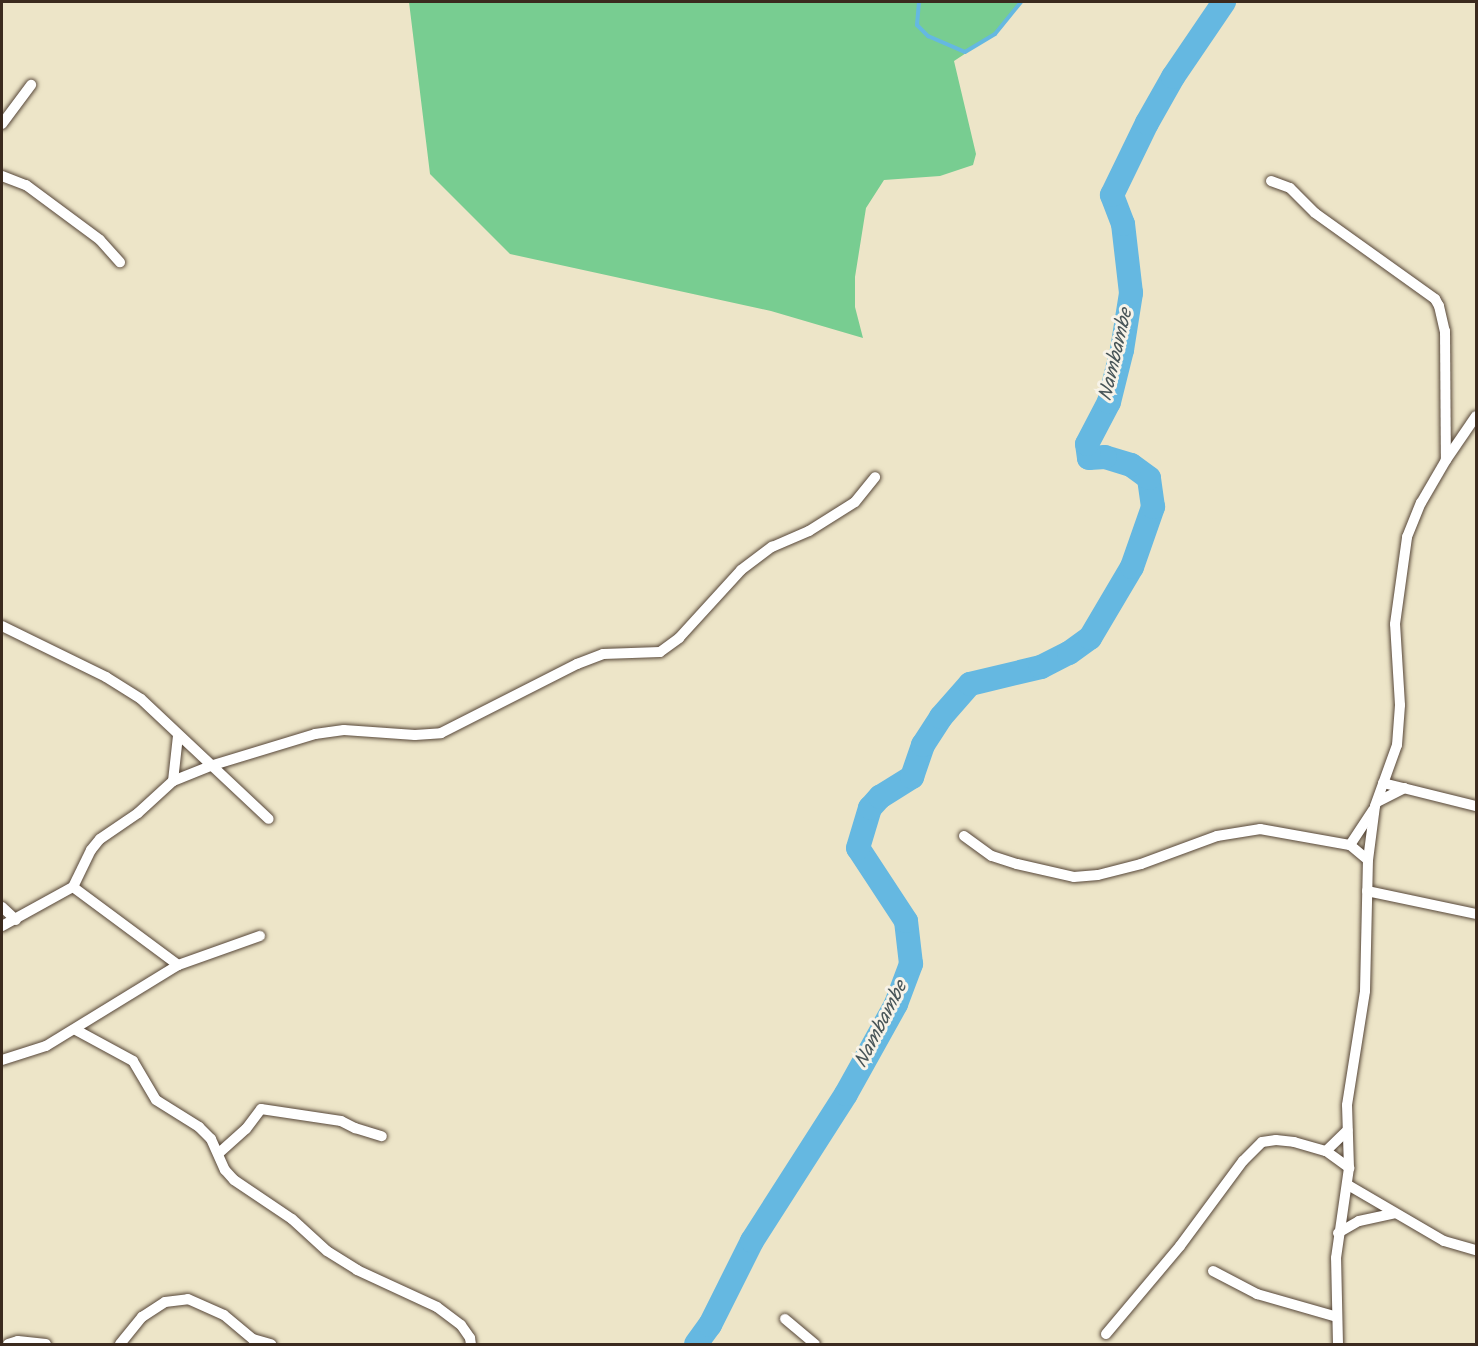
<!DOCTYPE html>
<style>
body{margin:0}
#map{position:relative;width:1478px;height:1346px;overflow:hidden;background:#ede5c8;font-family:Kalam,sans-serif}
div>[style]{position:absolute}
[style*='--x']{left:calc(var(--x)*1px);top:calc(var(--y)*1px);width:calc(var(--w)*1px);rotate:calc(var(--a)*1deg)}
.green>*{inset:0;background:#78cd91}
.stream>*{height:4px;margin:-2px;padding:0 2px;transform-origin:2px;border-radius:2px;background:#65b8e1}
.river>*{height:24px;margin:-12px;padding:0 12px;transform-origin:12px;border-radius:12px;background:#65b8e1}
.roads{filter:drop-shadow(0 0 2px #564638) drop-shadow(0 0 2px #564638)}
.minor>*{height:10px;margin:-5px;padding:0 5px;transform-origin:5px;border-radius:5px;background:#fff}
span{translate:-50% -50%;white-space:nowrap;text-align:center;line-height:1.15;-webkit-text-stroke:6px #f7f3e8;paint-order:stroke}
.water-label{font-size:20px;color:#485558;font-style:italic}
.frame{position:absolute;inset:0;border:3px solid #3b2a1e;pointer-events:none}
</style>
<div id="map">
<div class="green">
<i style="clip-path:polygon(409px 2px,1021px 2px,995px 34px,954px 61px,976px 154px,973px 165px,940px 176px,884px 180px,866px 208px,855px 277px,855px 307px,863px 338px,771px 311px,510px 254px,430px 174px)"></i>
</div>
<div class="stream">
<i style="--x:919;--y:2;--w:23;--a:95"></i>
<i style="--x:917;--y:25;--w:16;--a:45"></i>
<i style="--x:928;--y:36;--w:40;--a:23.4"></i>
<i style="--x:965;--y:52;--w:35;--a:-31"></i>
<i style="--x:995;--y:34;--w:41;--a:-50.9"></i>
</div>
<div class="river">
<i style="--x:696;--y:1344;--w:24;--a:-54"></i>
<i style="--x:710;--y:1325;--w:94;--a:-63.4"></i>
<i style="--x:752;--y:1241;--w:174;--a:-57.4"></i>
<i style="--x:846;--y:1094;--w:103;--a:-60.9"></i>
<i style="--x:896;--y:1004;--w:43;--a:-69.4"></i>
<i style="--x:911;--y:964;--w:43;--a:-96.6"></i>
<i style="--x:906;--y:921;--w:87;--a:-123.3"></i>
<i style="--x:858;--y:848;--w:42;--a:-73.3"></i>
<i style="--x:870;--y:808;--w:15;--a:-48"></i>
<i style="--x:880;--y:797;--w:38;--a:-32"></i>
<i style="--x:912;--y:777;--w:34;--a:-71"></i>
<i style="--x:923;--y:745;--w:33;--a:-57"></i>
<i style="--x:941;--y:717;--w:44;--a:-48.7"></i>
<i style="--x:970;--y:684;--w:73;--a:-13.5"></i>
<i style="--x:1041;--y:667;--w:31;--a:-27"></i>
<i style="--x:1069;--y:653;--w:26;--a:-36"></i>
<i style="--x:1090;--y:638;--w:82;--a:-59.4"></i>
<i style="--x:1132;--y:567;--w:64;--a:-70.7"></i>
<i style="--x:1153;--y:507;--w:29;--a:-98"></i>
<i style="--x:1149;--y:478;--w:22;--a:-144"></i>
<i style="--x:1131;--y:465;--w:27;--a:-163"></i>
<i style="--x:1105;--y:457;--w:16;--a:176"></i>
<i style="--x:1089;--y:458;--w:14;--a:-98"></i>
<i style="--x:1087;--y:444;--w:47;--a:-62.4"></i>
<i style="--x:1109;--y:402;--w:54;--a:-76"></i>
<i style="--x:1122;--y:350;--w:58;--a:-81"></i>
<i style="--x:1131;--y:293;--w:69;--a:-96.6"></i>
<i style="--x:1123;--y:224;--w:31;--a:-111"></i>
<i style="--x:1112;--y:195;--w:80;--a:-64.1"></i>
<i style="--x:1147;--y:123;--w:53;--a:-60.5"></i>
<i style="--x:1173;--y:77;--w:91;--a:-55.8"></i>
</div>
<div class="roads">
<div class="minor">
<i style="--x:2;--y:124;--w:49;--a:-53.4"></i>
<i style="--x:2;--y:176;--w:26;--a:21"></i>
<i style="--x:26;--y:185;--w:92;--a:36.6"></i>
<i style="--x:100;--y:240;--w:30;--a:48"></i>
<i style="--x:1271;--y:181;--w:20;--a:20"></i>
<i style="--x:1290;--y:188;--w:35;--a:45"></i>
<i style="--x:1315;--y:213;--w:148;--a:35.6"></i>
<i style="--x:1435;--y:299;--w:8;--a:60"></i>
<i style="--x:1439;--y:306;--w:26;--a:77"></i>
<i style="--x:1445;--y:331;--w:128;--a:89.6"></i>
<i style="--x:2;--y:626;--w:116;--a:26.1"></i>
<i style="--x:106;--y:677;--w:41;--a:32.2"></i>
<i style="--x:141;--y:699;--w:175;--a:43.2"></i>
<i style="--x:173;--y:781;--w:45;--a:-83.7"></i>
<i style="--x:1383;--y:783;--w:96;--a:13.9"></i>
<i style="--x:1377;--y:802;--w:31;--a:-27"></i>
<i style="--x:964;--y:836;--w:34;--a:36"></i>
<i style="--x:992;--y:856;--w:26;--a:18"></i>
<i style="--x:1017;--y:864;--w:58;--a:12.8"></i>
<i style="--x:1074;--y:877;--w:24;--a:-5"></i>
<i style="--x:1098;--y:875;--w:44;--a:-14.3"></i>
<i style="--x:1141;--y:864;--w:81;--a:-20.2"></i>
<i style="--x:1217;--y:836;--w:44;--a:-9.2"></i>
<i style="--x:1260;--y:829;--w:91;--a:10.1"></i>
<i style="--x:1350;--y:845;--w:23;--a:40"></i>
<i style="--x:1350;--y:845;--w:42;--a:-56.7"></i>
<i style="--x:73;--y:887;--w:131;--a:36.6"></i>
<i style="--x:1367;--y:891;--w:111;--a:11.9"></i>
<i style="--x:2;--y:907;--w:19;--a:43"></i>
<i style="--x:2;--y:926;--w:81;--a:-28.8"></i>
<i style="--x:73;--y:887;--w:41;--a:-64.1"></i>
<i style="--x:91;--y:850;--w:14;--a:-51"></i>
<i style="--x:100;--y:839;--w:46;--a:-34.4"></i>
<i style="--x:138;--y:813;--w:47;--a:-42.4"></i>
<i style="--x:173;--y:781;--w:40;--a:-22"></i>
<i style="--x:210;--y:766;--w:110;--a:-16.9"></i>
<i style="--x:315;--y:734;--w:29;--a:-8"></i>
<i style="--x:344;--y:730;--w:71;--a:4"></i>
<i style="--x:415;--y:735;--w:26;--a:-4"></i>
<i style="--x:441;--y:733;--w:153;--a:-26.9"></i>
<i style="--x:577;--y:664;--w:28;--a:-21"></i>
<i style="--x:603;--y:654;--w:57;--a:-2"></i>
<i style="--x:660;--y:652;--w:24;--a:-36"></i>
<i style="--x:679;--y:638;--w:92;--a:-47.6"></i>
<i style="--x:741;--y:570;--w:39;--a:-37"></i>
<i style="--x:772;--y:547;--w:40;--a:-23.4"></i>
<i style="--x:809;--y:531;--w:54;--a:-32.2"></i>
<i style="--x:855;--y:502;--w:32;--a:-51"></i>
<i style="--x:76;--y:1030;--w:65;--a:28.5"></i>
<i style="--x:133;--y:1061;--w:45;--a:59.5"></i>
<i style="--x:156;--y:1100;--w:51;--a:32.1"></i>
<i style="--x:199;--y:1127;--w:17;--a:45"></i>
<i style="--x:211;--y:1139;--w:34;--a:66"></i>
<i style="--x:225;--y:1170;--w:13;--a:48"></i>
<i style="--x:234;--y:1180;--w:70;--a:33.9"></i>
<i style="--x:292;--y:1219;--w:47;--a:42.4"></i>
<i style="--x:327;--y:1251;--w:36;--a:32"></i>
<i style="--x:357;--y:1270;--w:88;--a:24.8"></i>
<i style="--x:437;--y:1307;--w:30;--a:37"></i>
<i style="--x:461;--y:1325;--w:16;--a:55"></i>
<i style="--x:470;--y:1338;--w:6;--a:81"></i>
<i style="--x:2;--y:1060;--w:46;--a:-17.7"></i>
<i style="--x:46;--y:1046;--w:155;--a:-31.5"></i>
<i style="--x:178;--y:965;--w:87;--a:-19.5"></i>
<i style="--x:1326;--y:1151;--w:30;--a:-44"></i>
<i style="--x:219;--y:1153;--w:36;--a:-42"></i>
<i style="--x:246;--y:1129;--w:25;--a:-53"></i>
<i style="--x:261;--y:1109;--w:81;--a:8.5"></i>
<i style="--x:341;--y:1121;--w:16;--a:27"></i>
<i style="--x:355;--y:1128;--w:28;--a:17"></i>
<i style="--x:1348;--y:1185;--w:111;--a:30.3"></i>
<i style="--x:1444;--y:1241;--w:33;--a:16"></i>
<i style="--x:1338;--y:1233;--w:24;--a:-30"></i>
<i style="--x:1359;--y:1221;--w:35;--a:-12"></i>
<i style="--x:1213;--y:1271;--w:50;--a:27.6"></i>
<i style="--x:1257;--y:1294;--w:83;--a:16"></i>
<i style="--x:785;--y:1319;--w:39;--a:40"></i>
<i style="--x:1106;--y:1334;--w:115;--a:-49.9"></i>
<i style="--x:1180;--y:1246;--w:106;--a:-53.5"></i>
<i style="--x:1243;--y:1161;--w:27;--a:-45"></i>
<i style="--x:1262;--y:1142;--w:14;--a:-8"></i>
<i style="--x:1276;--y:1140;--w:18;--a:6"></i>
<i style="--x:1294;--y:1142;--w:33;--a:16"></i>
<i style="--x:1326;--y:1151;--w:29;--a:36"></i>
<i style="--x:8;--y:1344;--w:10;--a:-17"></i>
<i style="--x:18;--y:1341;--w:28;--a:6"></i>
<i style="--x:120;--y:1344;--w:35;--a:-51"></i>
<i style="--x:142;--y:1317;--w:27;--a:-33"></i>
<i style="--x:165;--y:1302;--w:23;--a:-7"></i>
<i style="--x:188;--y:1299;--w:39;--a:24"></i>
<i style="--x:224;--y:1315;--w:38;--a:40"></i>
<i style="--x:253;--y:1339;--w:19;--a:16"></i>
<i style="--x:1338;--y:1344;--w:86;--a:-91.3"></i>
<i style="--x:1336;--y:1258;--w:91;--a:-81.8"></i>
<i style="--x:1349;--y:1168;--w:63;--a:-91.8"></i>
<i style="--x:1347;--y:1105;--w:115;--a:-81"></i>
<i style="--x:1365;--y:991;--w:131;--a:-88.7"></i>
<i style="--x:1368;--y:860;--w:54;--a:-82.6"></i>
<i style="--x:1375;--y:806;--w:65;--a:-70.2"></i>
<i style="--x:1397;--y:745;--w:40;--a:-85.7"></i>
<i style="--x:1400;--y:705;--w:81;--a:-93.5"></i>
<i style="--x:1395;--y:624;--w:88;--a:-82.1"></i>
<i style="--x:1407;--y:537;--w:37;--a:-68"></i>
<i style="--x:1421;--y:503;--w:50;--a:-59.8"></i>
<i style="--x:1446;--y:460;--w:53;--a:-55.7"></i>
</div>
</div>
<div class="water-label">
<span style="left:1117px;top:355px;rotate:-77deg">Nambambe</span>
<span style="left:882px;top:1025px;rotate:-63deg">Nambambe</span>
</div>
<div class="frame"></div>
</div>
